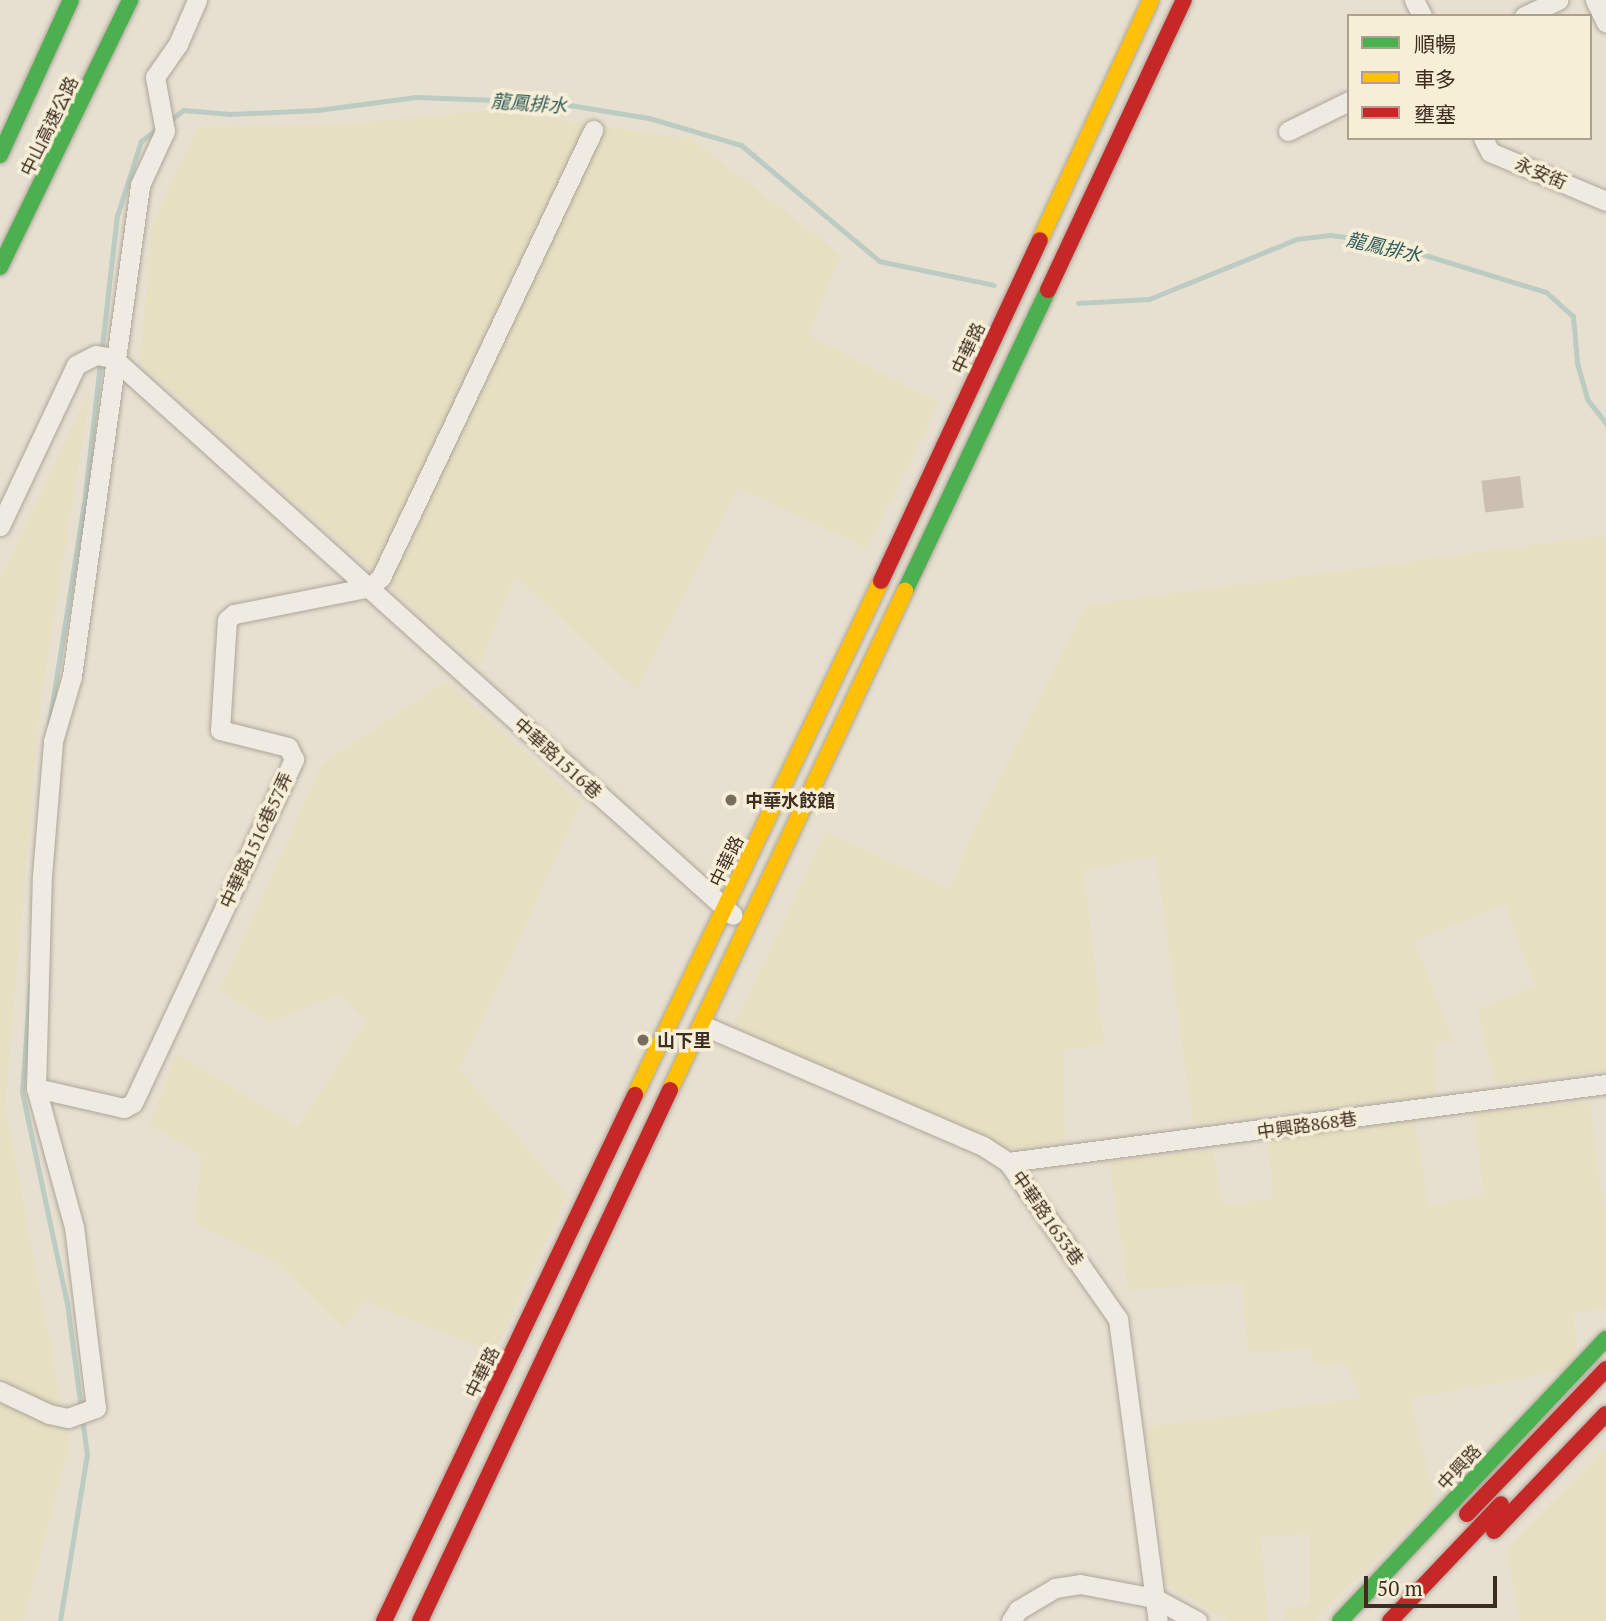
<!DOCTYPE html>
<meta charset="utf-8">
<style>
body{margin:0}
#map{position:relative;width:1606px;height:1621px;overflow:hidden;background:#e7e0d1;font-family:"PT Serif","Noto Sans TC",serif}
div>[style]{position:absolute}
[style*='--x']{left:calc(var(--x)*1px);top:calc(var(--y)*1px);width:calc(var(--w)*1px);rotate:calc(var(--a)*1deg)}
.farmland>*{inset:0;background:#e6dfc2}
.stream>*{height:5px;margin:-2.5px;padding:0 2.5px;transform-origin:2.5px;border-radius:2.5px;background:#bcccc2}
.building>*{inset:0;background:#cbbfb2;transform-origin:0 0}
.roads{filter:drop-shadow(0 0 2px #ada599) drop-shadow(0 0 2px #ada599)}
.street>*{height:19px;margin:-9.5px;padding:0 9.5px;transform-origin:9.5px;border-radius:9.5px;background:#efebe3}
.fast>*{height:16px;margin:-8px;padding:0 8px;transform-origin:8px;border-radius:8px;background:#4caf50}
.slow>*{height:16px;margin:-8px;padding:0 8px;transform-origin:8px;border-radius:8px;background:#ffc107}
.jam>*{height:16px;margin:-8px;padding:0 8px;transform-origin:8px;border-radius:8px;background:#c62828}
.dots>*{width:19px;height:19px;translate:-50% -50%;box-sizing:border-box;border:4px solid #f7eed8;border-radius:50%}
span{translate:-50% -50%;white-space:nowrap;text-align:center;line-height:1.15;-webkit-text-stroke:7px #f7eed8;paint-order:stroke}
.street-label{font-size:18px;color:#3d2e20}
.poi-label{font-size:18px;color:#3d2e20;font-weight:700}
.left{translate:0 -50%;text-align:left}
.water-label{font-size:19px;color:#2f5d5a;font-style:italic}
.legend{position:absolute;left:1347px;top:14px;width:245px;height:126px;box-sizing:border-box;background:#f7eed8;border:2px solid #ada18e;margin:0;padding:9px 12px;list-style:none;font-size:21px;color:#3d2e20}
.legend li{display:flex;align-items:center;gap:14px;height:35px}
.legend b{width:35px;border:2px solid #ada18e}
.scale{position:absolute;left:1364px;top:1576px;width:133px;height:32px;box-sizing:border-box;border:4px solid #3d2e20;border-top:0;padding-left:9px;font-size:21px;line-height:24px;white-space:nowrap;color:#3d2e20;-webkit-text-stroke:5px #f7eed8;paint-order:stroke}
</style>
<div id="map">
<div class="farmland">
<i style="clip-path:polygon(492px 110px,692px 139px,841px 255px,809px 335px,939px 403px,867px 548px,738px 488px,637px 690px,515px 576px,479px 667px,140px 363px,152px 225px,198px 127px,332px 125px)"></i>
<i style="clip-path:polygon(91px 388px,40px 706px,5px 1106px,69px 1444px,25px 1617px,23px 1621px,0 1621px,0 579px)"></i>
<i style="clip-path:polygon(1606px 535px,1606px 1070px,1495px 1084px,1477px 1010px,1535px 986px,1505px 905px,1414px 941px,1455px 1043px,1435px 1042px,1436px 1095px,1193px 1124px,1156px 857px,1084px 870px,1104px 1045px,1064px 1050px,1065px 1143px,1009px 1149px,733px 1027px,826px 832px,951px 889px,971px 835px,1086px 605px)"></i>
<i style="clip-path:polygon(446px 681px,581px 803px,460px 1070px,568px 1195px,493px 1353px,365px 1301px,343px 1328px,277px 1263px,194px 1223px,202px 1156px,149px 1125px,177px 1054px,298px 1127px,366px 1021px,341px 994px,269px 1023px,220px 990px,322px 764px)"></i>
<i style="clip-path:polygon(1590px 1102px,1606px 1233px,1606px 1309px,1574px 1313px,1576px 1368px,1410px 1399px,1436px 1500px,1313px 1621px,1287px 1621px,1283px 1609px,1310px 1605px,1310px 1534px,1261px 1537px,1268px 1621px,1230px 1621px,1167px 1585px,1146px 1427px,1361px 1398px,1346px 1364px,1315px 1365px,1310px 1349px,1248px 1353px,1242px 1283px,1128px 1290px,1109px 1161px,1213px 1150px,1223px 1205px,1273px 1199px,1268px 1140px,1414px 1120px,1429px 1205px,1484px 1195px,1473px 1113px)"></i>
<i style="clip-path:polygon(1606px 1447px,1606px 1621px,1520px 1621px,1506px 1550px)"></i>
</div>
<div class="stream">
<i style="--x:169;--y:121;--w:18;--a:-38"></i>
<i style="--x:183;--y:110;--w:47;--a:4.9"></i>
<i style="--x:230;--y:114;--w:87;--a:-2.6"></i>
<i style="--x:317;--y:110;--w:100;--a:-7.5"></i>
<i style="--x:416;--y:97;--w:135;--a:2.1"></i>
<i style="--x:551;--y:102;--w:99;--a:9.3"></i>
<i style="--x:649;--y:118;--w:96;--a:16.4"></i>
<i style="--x:741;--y:145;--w:180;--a:40"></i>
<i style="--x:879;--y:261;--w:117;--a:11.8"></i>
<i style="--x:1078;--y:303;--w:71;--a:-3.2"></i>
<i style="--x:1149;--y:299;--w:160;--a:-22.1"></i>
<i style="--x:1297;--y:239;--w:33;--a:-7"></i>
<i style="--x:1330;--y:235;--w:49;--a:7"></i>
<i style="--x:1379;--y:241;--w:175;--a:17"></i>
<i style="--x:1546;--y:292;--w:36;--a:42"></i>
<i style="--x:1573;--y:316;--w:47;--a:85.1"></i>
<i style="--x:1577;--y:363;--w:37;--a:74"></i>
<i style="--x:1587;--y:399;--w:31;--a:52"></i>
<i style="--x:49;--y:724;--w:223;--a:-81"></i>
<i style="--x:84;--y:504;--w:290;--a:-83.5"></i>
<i style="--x:117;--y:216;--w:79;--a:-72.3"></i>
<i style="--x:141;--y:141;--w:21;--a:-37"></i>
<i style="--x:30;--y:985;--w:107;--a:94.3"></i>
<i style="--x:22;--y:1092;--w:216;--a:78"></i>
<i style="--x:67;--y:1303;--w:152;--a:82.5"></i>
<i style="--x:87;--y:1454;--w:169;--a:99.2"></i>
</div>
<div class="building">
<i style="left:1520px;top:476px;width:32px;height:39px;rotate:83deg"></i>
</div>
<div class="roads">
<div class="street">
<i style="--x:1414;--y:0;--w:18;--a:63"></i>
<i style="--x:1595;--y:0;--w:25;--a:64"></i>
<i style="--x:1524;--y:16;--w:38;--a:-25"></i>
<i style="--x:1288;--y:131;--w:68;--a:-26.2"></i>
<i style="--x:1483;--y:138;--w:16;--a:63"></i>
<i style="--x:1490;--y:152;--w:126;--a:22.9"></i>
<i style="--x:0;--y:526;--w:178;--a:-64.7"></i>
<i style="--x:76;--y:365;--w:22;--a:-27"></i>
<i style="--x:96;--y:355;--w:17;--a:10"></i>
<i style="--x:113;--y:358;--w:833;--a:41.94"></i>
<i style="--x:370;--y:587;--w:15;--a:-42"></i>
<i style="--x:381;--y:577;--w:495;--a:-64.6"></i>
<i style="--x:702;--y:1025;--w:306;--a:23.3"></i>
<i style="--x:983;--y:1146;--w:30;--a:33"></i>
<i style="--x:1008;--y:1162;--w:192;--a:55"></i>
<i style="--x:1118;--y:1319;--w:305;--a:82.5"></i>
<i style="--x:36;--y:1088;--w:90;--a:12.8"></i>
<i style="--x:124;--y:1108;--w:10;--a:-29"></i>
<i style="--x:133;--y:1103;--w:380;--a:-64.9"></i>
<i style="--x:294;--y:759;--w:13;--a:-117"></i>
<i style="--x:288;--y:747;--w:70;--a:-166"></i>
<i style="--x:220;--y:730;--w:110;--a:-86.4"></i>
<i style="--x:227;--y:620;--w:9;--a:-41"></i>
<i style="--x:234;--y:614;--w:139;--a:-11.2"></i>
<i style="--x:1008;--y:1162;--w:603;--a:-7.43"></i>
<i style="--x:0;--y:1391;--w:54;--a:25.1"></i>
<i style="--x:49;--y:1414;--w:19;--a:12"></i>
<i style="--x:68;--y:1418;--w:30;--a:-20"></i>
<i style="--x:96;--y:1408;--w:182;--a:-96.9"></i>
<i style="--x:74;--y:1227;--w:144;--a:-105.3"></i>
<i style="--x:36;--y:1088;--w:212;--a:-88.4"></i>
<i style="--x:42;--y:876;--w:135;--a:-85.3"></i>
<i style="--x:53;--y:741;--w:68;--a:-73.7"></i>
<i style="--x:72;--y:676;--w:496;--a:-82.1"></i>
<i style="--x:140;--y:185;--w:60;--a:-65.2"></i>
<i style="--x:165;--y:131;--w:55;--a:-100.5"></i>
<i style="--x:155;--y:77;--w:40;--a:-55.1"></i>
<i style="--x:178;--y:44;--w:48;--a:-66.6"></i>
<i style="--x:1011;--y:1621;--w:13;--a:-58"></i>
<i style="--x:1018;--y:1610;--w:43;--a:-30.7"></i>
<i style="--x:1055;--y:1588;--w:25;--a:-9"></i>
<i style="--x:1080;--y:1584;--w:75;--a:10.7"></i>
<i style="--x:1154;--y:1598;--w:49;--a:28.1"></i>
</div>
<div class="fast">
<i style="--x:0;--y:155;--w:170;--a:-65.4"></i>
<i style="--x:0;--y:267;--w:297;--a:-64"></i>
<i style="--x:905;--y:591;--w:333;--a:-64.6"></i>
<i style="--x:1340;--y:1621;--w:388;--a:-46.7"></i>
</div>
<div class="slow">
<i style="--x:1040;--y:240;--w:264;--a:-65.2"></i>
<i style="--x:670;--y:1090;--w:552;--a:-64.78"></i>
<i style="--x:635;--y:1095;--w:570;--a:-64.42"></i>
</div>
<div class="jam">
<i style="--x:1048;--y:290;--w:320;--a:-64.9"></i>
<i style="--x:881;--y:581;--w:376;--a:-65"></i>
<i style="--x:1467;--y:1514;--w:201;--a:-46.2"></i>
<i style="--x:1494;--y:1531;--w:162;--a:-46.3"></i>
<i style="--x:384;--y:1621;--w:583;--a:-64.49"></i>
<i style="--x:420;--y:1621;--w:587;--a:-64.79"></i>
<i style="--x:1390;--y:1621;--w:161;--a:-46.5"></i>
</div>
</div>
<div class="dots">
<i style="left:731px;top:800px;background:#786c5e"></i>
<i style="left:643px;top:1040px;background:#786c5e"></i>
</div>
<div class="street-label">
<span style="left:49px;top:126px;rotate:-64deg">中山高速公路</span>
<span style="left:1541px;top:173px;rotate:23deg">永安街</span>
<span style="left:968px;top:348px;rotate:-65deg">中華路</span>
<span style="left:558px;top:758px;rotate:42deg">中華路1516巷</span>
<span style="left:256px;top:840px;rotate:-65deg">中華路1516巷57弄</span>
<span style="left:726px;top:861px;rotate:-64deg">中華路</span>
<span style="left:1307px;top:1125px;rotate:-8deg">中興路868巷</span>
<span style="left:1048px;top:1218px;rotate:55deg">中華路1653巷</span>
<span style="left:482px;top:1372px;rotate:-64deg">中華路</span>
<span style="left:1459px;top:1467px;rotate:-47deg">中興路</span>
</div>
<div class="poi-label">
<span class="left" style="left:745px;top:800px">中華水餃館</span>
<span class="left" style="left:657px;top:1040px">山下里</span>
</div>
<div class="water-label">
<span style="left:529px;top:103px;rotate:4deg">龍鳳排水</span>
<span style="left:1384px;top:247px;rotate:13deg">龍鳳排水</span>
</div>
<ul class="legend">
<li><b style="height:9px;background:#4caf50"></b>順暢</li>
<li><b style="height:9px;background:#ffc107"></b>車多</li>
<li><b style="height:9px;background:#c62828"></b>壅塞</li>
</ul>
<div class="scale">50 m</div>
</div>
